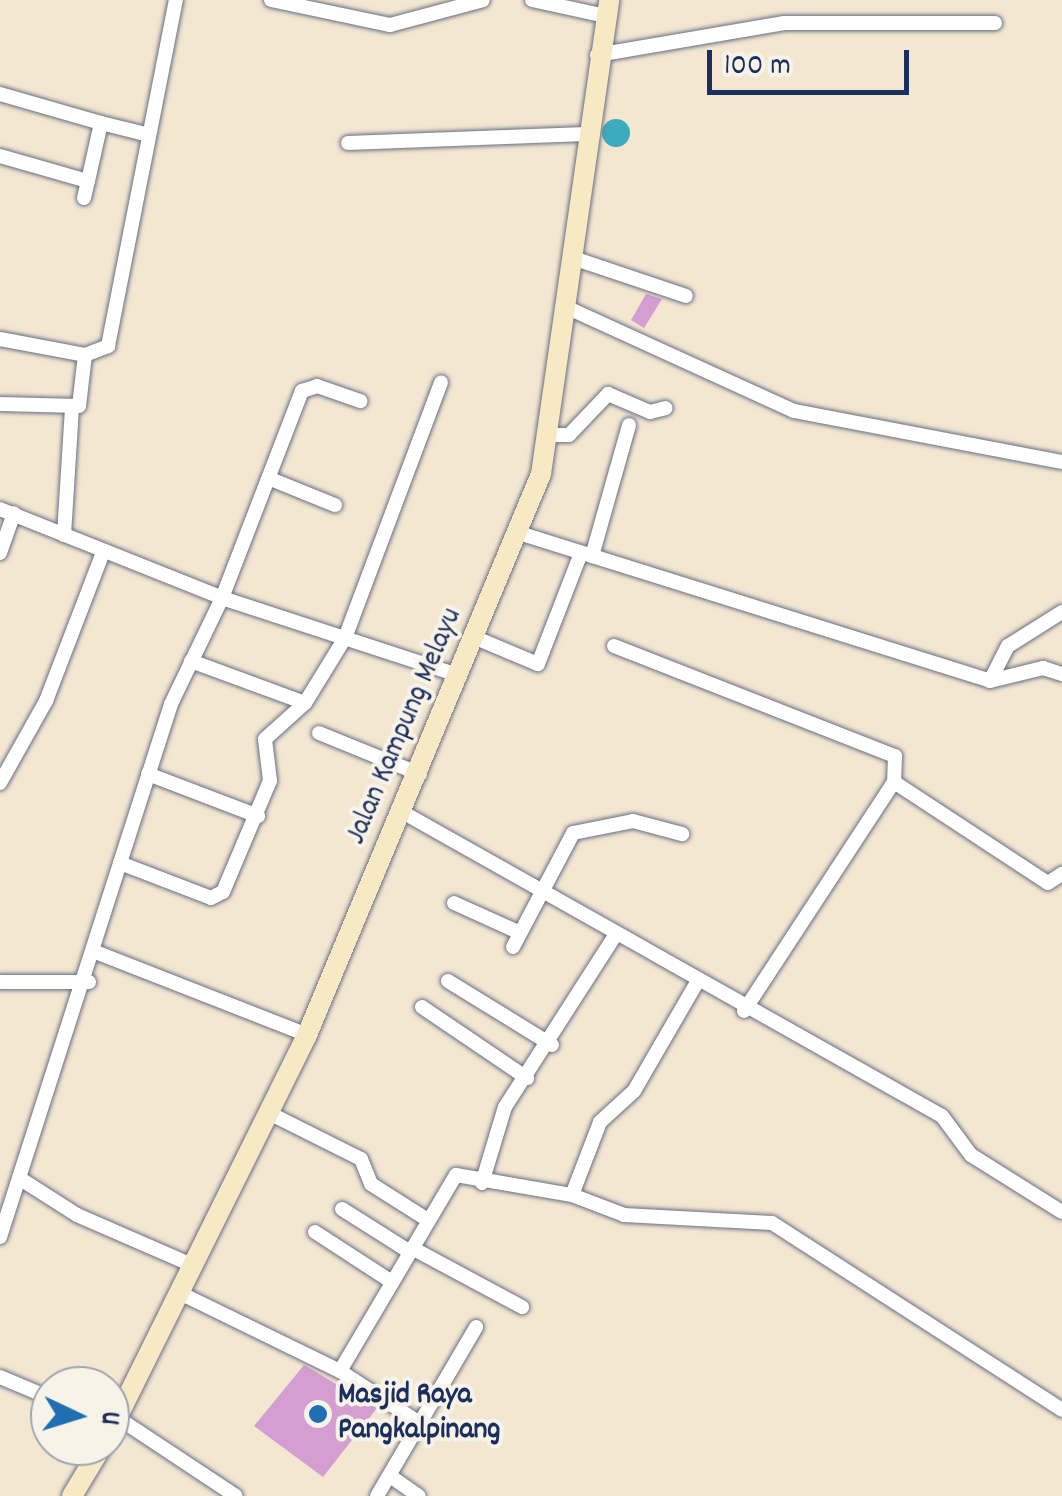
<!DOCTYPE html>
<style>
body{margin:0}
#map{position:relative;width:1062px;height:1496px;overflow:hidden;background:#f4e7d1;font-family:Dekko,sans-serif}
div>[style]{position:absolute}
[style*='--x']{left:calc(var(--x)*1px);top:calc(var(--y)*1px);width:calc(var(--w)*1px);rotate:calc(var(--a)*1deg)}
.water>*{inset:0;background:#3cabbb}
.round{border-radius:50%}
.building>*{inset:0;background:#d49ed2}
.roads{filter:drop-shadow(0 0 2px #676f86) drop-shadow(0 0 2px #676f86)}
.street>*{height:14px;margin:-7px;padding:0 7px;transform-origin:7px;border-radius:7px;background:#fff}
.secondary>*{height:20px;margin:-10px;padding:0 10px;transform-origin:10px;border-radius:10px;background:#f6e9c3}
.dots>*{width:28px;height:28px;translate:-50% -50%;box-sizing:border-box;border:5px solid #f7f3e8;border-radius:50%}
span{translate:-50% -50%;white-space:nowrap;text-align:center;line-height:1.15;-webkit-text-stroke:8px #f7f3e8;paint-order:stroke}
.street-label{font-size:30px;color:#1b2f5e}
.poi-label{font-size:30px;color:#1b2f5e;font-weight:700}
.left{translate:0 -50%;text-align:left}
.north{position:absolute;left:30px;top:1366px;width:100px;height:100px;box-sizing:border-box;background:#f7f3e8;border:2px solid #9fa5b1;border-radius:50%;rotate:94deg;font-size:28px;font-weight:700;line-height:40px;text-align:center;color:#1b2f5e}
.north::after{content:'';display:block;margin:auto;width:35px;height:45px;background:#1f6fb2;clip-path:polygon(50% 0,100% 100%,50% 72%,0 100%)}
.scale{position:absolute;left:707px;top:50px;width:202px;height:45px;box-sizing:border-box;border:5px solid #1b2f5e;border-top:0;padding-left:12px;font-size:30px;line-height:35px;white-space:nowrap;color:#1b2f5e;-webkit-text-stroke:8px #f7f3e8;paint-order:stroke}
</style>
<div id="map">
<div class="water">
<i class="round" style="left:602px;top:119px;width:28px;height:28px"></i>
</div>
<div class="building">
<i style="clip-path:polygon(646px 294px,662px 299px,644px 328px,631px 320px)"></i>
<i style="clip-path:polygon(304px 1365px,377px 1408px,323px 1477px,254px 1426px)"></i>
</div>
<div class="roads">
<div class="street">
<i style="--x:271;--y:0;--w:122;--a:11.9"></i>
<i style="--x:390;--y:25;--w:96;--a:-15"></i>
<i style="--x:532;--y:0;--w:76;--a:12.2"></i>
<i style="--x:597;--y:55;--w:190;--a:-9.7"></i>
<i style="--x:784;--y:23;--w:211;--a:0"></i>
<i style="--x:0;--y:94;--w:105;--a:16"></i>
<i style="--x:348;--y:143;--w:237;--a:-2.2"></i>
<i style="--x:0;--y:156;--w:91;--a:15.9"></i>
<i style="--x:88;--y:181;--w:59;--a:-77.4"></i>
<i style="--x:101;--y:123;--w:45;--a:14"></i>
<i style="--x:84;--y:198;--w:17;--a:-77"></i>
<i style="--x:573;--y:258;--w:119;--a:18.6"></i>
<i style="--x:568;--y:308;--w:248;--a:24.5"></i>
<i style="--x:794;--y:411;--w:273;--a:10.8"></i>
<i style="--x:0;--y:339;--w:86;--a:10.7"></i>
<i style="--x:85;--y:355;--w:51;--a:96.7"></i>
<i style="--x:79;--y:406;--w:79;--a:-178.5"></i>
<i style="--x:85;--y:355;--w:25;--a:-21"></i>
<i style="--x:108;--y:346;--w:353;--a:-78.9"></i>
<i style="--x:550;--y:435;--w:19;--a:0"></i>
<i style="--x:569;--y:435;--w:57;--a:-46.4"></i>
<i style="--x:608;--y:394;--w:46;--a:23.2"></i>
<i style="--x:650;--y:412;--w:16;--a:-14"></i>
<i style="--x:273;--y:480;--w:67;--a:22"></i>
<i style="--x:0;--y:509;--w:239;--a:21.8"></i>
<i style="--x:222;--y:598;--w:222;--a:-68.9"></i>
<i style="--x:302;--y:391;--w:16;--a:-18"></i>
<i style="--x:317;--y:386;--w:46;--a:19.2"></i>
<i style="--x:519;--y:533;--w:494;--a:17.4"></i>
<i style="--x:990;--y:681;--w:55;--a:-13.8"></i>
<i style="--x:1043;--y:668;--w:20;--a:18"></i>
<i style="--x:64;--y:535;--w:126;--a:-86.4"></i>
<i style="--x:0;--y:553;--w:42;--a:-70.7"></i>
<i style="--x:592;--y:556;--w:136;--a:-74.2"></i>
<i style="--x:476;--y:638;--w:67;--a:22.8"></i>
<i style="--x:538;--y:664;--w:119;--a:-68.8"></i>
<i style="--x:614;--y:646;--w:302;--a:21.4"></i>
<i style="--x:895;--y:756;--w:26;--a:92"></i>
<i style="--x:191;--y:661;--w:121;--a:20.2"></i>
<i style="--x:990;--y:681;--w:39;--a:-63"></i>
<i style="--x:1008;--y:646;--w:64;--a:-32.2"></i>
<i style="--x:319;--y:733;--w:109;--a:22.1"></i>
<i style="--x:148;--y:774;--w:118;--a:20.9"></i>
<i style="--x:0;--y:783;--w:94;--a:-60.7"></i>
<i style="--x:46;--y:701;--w:156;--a:-69"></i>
<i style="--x:404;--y:813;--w:617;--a:29.39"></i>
<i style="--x:942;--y:1116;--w:49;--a:53.4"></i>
<i style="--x:971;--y:1155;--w:107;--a:32.1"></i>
<i style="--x:120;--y:863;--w:97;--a:21"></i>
<i style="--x:211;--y:898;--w:13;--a:-27"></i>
<i style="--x:223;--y:892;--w:121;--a:-67.1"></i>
<i style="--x:270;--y:781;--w:42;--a:-96.8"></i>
<i style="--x:265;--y:739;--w:54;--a:-42"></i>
<i style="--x:305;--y:703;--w:76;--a:-58.4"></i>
<i style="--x:345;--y:638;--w:273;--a:-69.4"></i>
<i style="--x:454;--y:903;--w:72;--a:24.4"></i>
<i style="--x:513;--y:947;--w:129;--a:-62.2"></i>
<i style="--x:573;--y:833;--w:61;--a:-11.3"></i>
<i style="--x:633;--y:821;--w:51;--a:14.9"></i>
<i style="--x:98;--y:953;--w:225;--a:21.4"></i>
<i style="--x:448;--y:981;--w:122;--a:31.6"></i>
<i style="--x:0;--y:982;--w:89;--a:0"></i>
<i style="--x:422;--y:1007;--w:127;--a:34.1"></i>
<i style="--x:744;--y:1011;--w:274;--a:-56.8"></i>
<i style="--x:894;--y:782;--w:184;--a:33.3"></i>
<i style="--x:1048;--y:883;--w:17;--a:-33"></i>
<i style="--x:267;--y:1112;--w:105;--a:26.6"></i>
<i style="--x:361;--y:1159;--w:27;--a:68"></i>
<i style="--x:371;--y:1184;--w:67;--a:32.3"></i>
<i style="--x:19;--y:1178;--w:69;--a:32.5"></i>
<i style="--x:77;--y:1215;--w:125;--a:23.5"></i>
<i style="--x:482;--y:1183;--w:79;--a:-73.2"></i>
<i style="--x:505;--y:1107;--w:206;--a:-57.3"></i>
<i style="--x:572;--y:1195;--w:78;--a:-69"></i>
<i style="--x:600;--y:1122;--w:46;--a:-42.4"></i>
<i style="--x:634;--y:1091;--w:124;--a:-59.9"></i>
<i style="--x:342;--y:1209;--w:80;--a:32.3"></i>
<i style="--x:315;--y:1232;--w:92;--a:33"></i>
<i style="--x:0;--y:1237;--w:560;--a:-72.21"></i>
<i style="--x:171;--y:704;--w:118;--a:-64.3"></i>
<i style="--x:222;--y:598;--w:250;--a:18.1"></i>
<i style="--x:412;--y:1248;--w:125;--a:28.2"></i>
<i style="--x:180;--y:1293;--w:178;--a:26"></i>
<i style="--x:340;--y:1371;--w:93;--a:33.2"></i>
<i style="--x:340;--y:1371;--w:228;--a:-59.4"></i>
<i style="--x:456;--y:1175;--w:118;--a:9.8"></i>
<i style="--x:572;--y:1195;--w:56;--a:21"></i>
<i style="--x:624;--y:1215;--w:148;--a:3.1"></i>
<i style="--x:772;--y:1223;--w:345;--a:32.8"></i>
<i style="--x:0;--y:1377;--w:54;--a:22.8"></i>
<i style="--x:118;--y:1418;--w:141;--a:33.5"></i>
<i style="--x:390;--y:1476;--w:35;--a:35"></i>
<i style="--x:377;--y:1496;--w:196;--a:-59.6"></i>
</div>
<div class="secondary">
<i style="--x:110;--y:1432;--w:443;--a:-63.6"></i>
<i style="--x:307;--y:1035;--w:608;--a:-67.36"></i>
<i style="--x:541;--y:474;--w:479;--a:-81.8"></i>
<i style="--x:72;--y:1496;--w:58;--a:-59"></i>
</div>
</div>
<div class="dots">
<i style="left:318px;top:1414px;background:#1f6fb2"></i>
</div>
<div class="street-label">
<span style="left:406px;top:727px;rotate:-67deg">Jalan Kampung Melayu</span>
</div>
<div class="poi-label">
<span class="left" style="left:338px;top:1414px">Masjid Raya<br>Pangkalpinang</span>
</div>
<div class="north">U</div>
<div class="scale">100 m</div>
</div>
